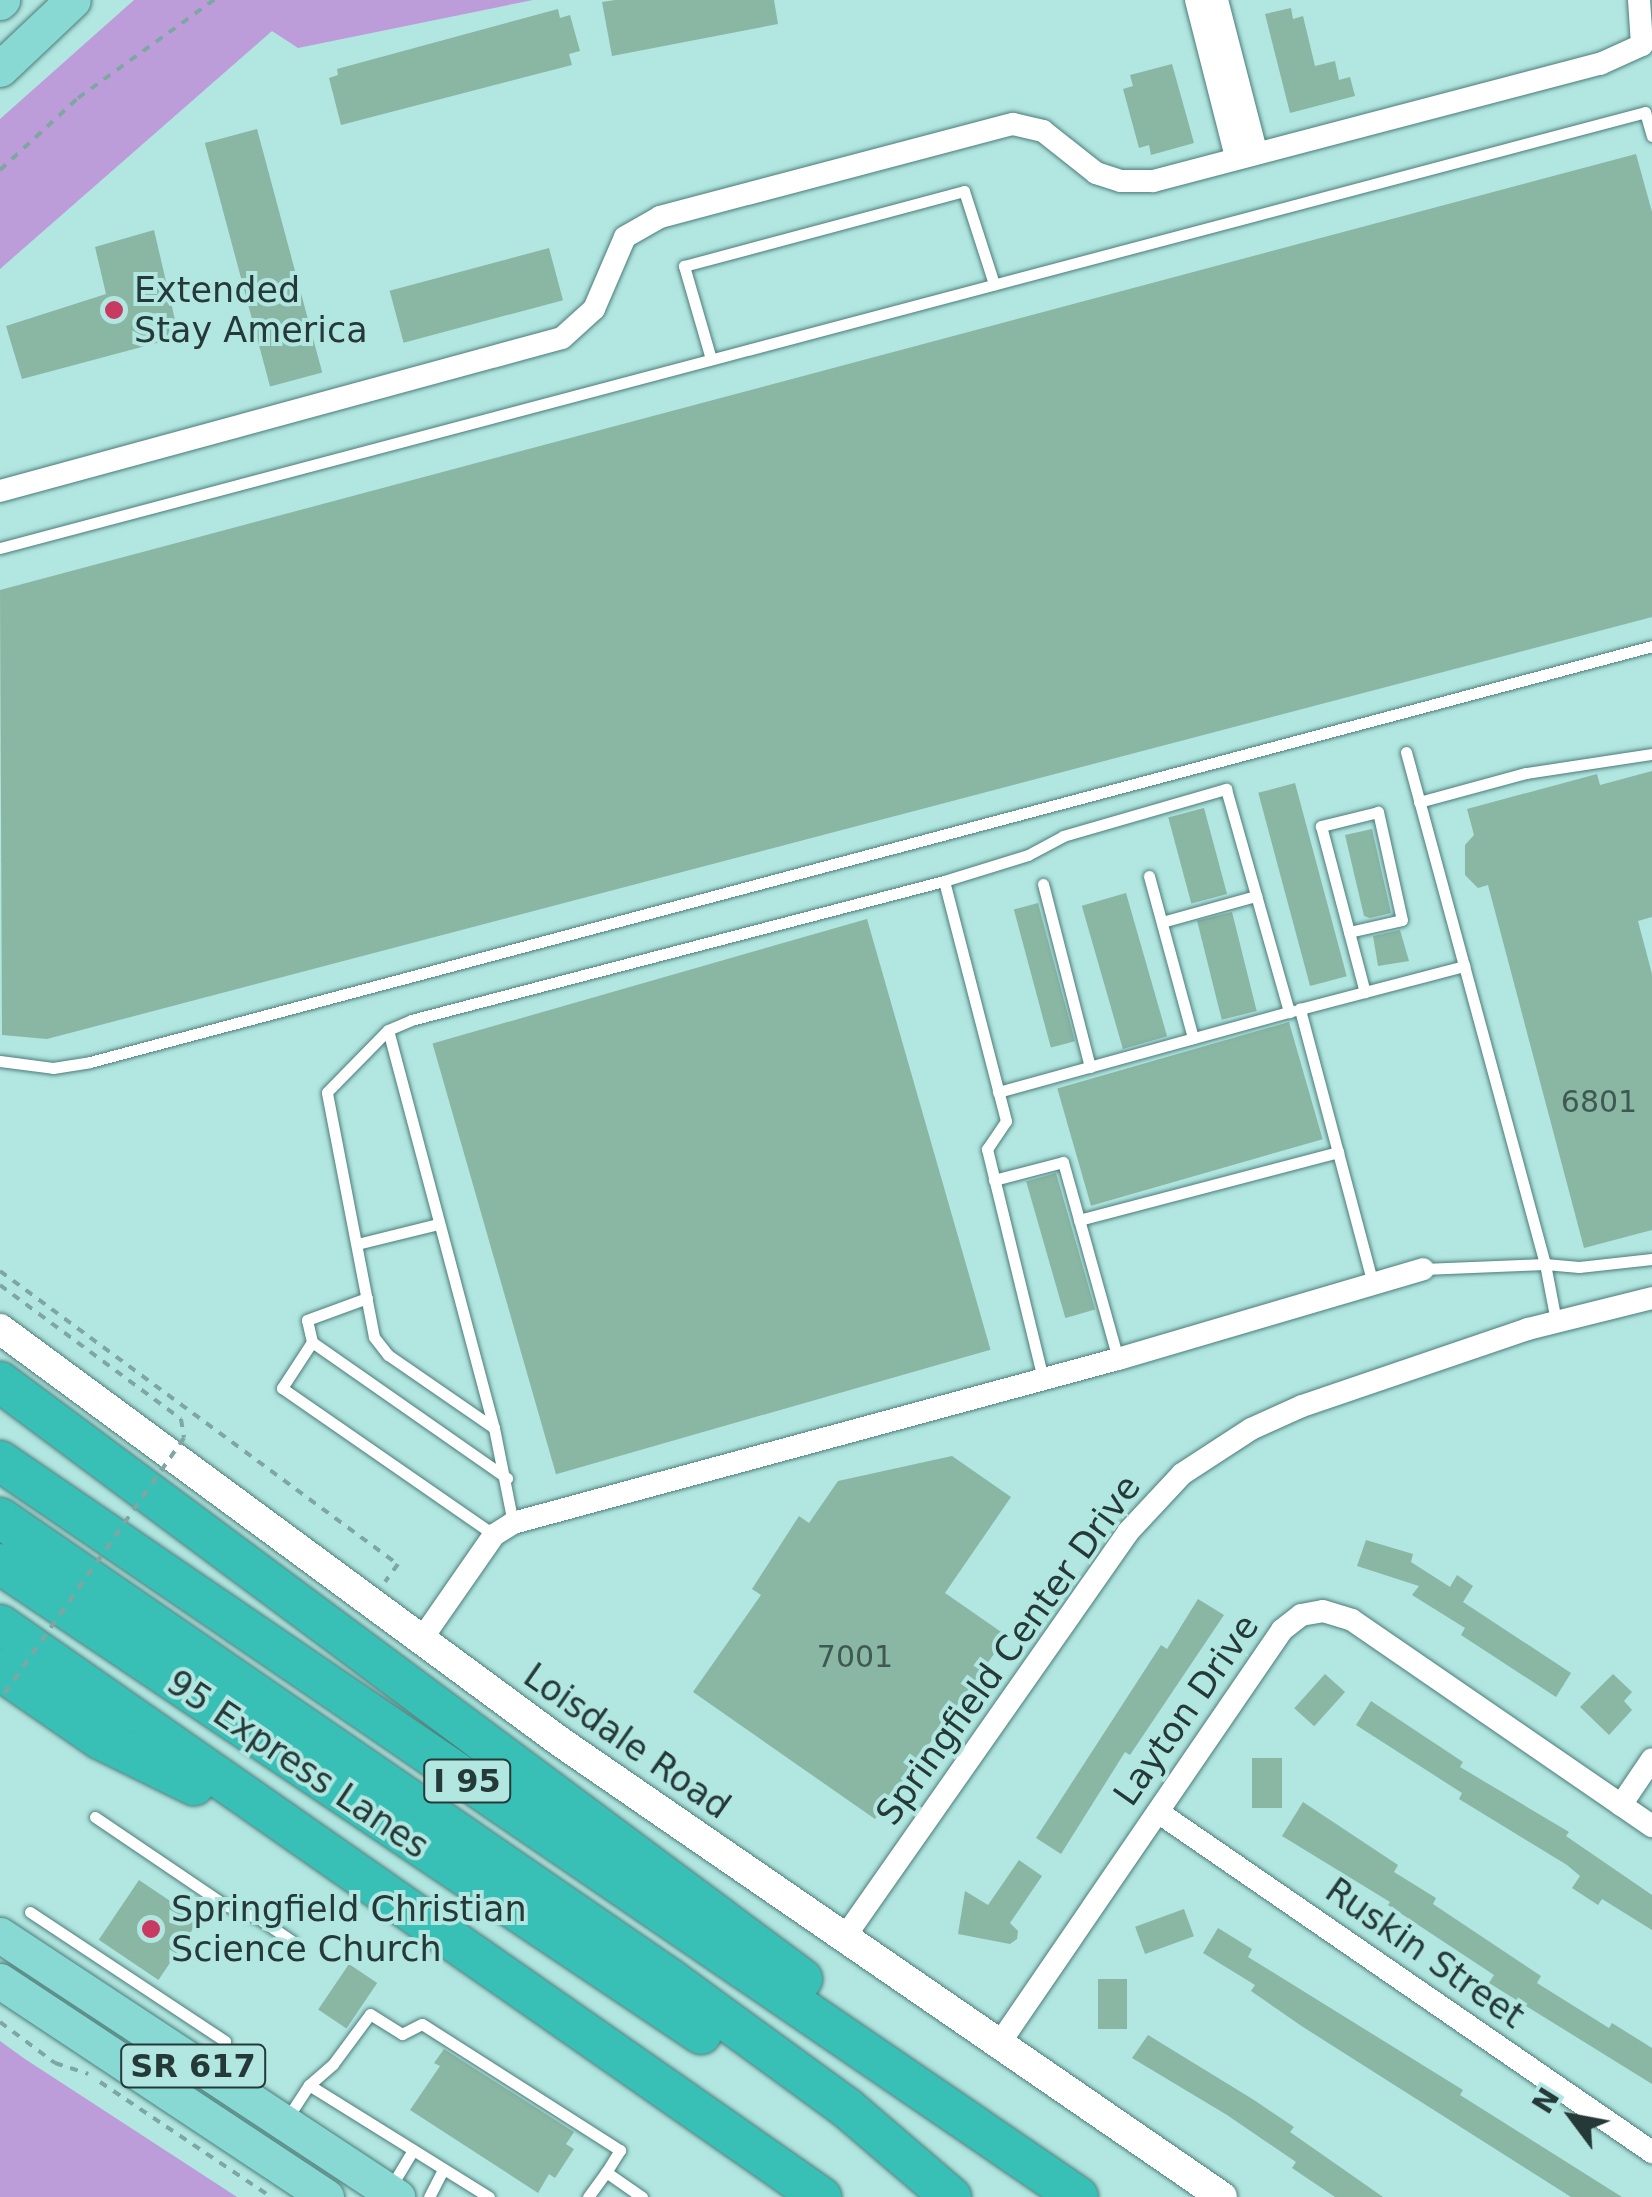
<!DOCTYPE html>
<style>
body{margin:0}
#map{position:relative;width:1652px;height:2197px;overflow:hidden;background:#b2e6e1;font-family:"DejaVu Sans",sans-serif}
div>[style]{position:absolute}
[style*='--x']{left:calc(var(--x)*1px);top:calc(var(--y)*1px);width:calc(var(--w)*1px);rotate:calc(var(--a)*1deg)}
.green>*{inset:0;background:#bd9cda}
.building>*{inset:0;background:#8ab6a4;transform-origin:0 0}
.path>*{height:4px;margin-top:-2px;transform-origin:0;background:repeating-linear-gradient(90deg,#7ea6a2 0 8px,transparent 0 16px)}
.roads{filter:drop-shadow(0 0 2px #4c7d79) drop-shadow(0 0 2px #4c7d79)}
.service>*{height:11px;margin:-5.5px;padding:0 5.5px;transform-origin:5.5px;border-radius:5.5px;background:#fff}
.minor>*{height:22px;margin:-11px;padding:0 11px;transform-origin:11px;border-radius:11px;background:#fff}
.secondary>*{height:30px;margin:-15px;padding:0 15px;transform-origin:15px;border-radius:15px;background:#fff}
.primary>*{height:35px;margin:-17.5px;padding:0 17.5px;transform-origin:17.5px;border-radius:17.5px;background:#88d9d3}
.motorway>*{height:40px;margin:-20px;padding:0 20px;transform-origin:20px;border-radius:20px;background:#38bfb6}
.path-bridge>*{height:4px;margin-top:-2px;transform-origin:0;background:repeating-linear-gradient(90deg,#7ea6a2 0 8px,transparent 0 16px)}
.dots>*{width:28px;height:28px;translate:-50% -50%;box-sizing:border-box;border:5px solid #b2e6e1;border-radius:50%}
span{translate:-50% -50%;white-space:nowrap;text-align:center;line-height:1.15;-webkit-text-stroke:8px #b2e6e1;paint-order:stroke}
.number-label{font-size:30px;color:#3e5953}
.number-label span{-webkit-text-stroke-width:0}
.shield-label span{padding:2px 8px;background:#b2e6e1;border:2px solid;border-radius:8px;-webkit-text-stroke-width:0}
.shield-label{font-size:32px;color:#253a38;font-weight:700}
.poi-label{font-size:35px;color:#253a38}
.left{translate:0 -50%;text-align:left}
.street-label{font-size:35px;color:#253a38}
.north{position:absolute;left:1522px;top:2067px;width:100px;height:100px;-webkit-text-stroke:8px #b2e6e1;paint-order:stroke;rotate:302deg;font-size:28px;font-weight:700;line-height:40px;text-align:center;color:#253a38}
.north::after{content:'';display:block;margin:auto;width:35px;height:45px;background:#253a38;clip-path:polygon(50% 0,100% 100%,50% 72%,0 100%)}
</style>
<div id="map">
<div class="green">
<i style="clip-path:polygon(134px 0,533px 0,298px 48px,272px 31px,0 269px,0 119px)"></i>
<i style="clip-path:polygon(0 2041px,25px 2059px,237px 2197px,0 2197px)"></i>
</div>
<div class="building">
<i style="clip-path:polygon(615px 0,774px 0,778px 24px,612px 56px,602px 2px)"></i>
<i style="clip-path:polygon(1291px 8px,1293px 19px,1303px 16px,1315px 66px,1335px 61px,1339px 80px,1350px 77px,1355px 96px,1290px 113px,1265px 14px)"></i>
<i style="clip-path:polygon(558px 9px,560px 18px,570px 15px,580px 51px,569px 54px,572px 65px,341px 125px,329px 78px,338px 75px,337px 69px)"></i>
<i style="clip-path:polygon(1172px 64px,1194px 143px,1151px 155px,1149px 145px,1139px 148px,1123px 89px,1133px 86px,1130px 75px)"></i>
<i style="left:257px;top:129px;width:252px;height:54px;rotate:75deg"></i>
<i style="clip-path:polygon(1636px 154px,1652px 212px,1652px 617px,47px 1039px,2px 1035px,0 590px)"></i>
<i style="clip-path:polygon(154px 230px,179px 337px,22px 379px,6px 326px,106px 294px,95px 247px)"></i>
<i style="left:549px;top:248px;width:54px;height:165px;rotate:75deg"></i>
<i style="clip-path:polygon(1652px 771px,1652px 917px,1638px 921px,1652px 974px,1652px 1230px,1584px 1248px,1488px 885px,1478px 888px,1465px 875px,1465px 845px,1474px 835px,1467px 809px,1597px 774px,1600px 785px)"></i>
<i style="left:1295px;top:783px;width:200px;height:38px;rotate:75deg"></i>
<i style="left:1204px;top:808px;width:89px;height:37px;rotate:75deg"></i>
<i style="clip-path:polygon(1372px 829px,1391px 913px,1370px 918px,1364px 916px,1345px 835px)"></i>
<i style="left:1126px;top:893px;width:149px;height:46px;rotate:74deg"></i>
<i style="left:1038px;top:903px;width:143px;height:25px;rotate:75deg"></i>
<i style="left:1232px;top:912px;width:102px;height:36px;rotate:76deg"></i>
<i style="left:867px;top:919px;width:448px;height:452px;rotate:74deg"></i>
<i style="clip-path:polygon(1400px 930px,1409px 961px,1378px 966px,1373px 936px)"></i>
<i style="left:1289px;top:1022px;width:122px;height:241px;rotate:74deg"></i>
<i style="left:1056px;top:1173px;width:142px;height:31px;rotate:74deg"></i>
<i style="clip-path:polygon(952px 1456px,1011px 1497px,945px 1593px,1007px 1636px,875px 1819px,693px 1692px,761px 1595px,752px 1589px,799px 1516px,809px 1523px,838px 1481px)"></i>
<i style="clip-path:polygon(1366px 1540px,1413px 1554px,1411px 1562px,1450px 1587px,1457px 1575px,1473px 1586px,1463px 1602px,1571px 1673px,1556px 1697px,1461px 1635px,1465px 1628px,1412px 1595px,1419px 1586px,1357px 1566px)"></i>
<i style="clip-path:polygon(1198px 1599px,1224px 1615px,1130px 1755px,1125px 1752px,1061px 1854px,1036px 1838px,1161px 1645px,1167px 1649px)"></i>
<i style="left:1325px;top:1674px;width:27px;height:46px;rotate:42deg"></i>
<i style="clip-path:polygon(1613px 1674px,1632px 1692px,1624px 1701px,1632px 1710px,1609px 1735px,1580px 1707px)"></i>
<i style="clip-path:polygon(1371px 1701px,1463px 1762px,1460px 1767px,1569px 1832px,1566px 1836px,1652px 1895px,1652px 1930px,1602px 1899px,1598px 1905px,1572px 1888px,1580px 1876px,1567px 1865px,1459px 1799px,1462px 1793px,1356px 1725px)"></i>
<i style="left:1252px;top:1758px;width:30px;height:50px"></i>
<i style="clip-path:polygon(1303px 1802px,1398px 1865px,1394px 1872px,1436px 1898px,1433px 1904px,1541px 1976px,1537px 1983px,1609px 2028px,1612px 2023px,1652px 2048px,1652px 2084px,1489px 1983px,1494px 1975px,1388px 1905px,1390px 1902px,1282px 1836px)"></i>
<i style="clip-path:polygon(1019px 1860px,1042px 1876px,1010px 1923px,1018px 1931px,1017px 1939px,1010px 1944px,958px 1934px,965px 1891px,988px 1905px)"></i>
<i style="left:139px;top:1880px;width:72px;height:72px;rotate:34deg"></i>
<i style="left:1184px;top:1909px;width:29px;height:52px;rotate:70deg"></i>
<i style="clip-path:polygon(1218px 1928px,1252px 1949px,1248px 1957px,1463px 2090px,1460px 2095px,1622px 2197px,1571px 2197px,1303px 2027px,1251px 1991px,1255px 1985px,1203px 1953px)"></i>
<i style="left:349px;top:1964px;width:34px;height:55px;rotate:34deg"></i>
<i style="left:1098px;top:1979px;width:29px;height:50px"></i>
<i style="clip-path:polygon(1148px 2035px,1254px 2100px,1294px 2127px,1290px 2132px,1383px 2197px,1335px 2197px,1292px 2168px,1296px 2162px,1227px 2115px,1132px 2058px)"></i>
<i style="clip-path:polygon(444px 2049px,574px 2132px,566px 2144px,574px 2149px,555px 2178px,549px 2174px,538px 2193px,410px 2110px,440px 2066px,434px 2063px)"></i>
</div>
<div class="path">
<i style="--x:0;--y:170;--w:106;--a:-42.7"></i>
<i style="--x:78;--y:98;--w:168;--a:-35.8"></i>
<i style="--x:0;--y:1271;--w:494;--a:36.4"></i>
<i style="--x:398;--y:1564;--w:22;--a:126"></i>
<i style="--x:0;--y:2022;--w:69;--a:36.7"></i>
<i style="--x:55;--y:2063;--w:35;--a:18"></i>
<i style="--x:100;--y:2082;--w:206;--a:33.9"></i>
</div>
<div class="roads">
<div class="service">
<i style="--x:711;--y:359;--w:97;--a:-106.2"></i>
<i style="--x:684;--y:266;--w:290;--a:-15"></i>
<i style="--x:964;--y:191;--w:98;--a:72.1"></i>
<i style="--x:0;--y:548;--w:1702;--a:-14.84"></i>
<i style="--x:1645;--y:112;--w:25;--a:74"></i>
<i style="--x:1406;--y:752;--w:531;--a:74.81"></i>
<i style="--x:1545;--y:1264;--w:122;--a:177.7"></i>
<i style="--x:1419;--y:802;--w:111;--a:-15.2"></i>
<i style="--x:1526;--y:773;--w:127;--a:-8.6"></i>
<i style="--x:1149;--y:876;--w:168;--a:74.8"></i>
<i style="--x:944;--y:881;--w:88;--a:-17.2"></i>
<i style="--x:1028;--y:855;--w:40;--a:-28"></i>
<i style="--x:1063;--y:836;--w:170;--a:-16.1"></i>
<i style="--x:1226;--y:789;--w:232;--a:74.2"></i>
<i style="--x:1043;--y:884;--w:189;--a:75.6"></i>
<i style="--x:1162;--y:922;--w:98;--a:-15.5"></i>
<i style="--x:1349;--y:932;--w:54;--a:-12.8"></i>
<i style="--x:1402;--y:920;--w:111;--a:-102.5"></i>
<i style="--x:1378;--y:812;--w:59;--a:166.2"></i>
<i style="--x:1321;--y:826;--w:172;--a:75.2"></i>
<i style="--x:388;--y:1030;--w:412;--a:75.1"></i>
<i style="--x:494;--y:1428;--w:97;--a:78.7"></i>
<i style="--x:0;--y:1061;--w:53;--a:7.5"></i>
<i style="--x:53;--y:1068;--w:37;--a:-9"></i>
<i style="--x:90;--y:1062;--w:1616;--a:-14.91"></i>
<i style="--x:998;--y:1092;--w:306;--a:-15.4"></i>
<i style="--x:994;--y:1180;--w:71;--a:-14.6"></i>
<i style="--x:1063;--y:1162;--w:205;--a:74.4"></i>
<i style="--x:1079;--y:1220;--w:268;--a:-14.7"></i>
<i style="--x:357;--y:1244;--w:83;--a:-13.9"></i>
<i style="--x:1373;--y:1284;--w:285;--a:-104.9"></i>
<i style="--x:1300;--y:1009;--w:170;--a:-14.7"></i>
<i style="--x:367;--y:1298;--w:64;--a:159.9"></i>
<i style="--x:307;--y:1320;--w:23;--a:77"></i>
<i style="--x:312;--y:1342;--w:238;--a:34.9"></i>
<i style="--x:1556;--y:1321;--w:58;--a:-100.9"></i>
<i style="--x:1545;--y:1264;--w:34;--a:5"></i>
<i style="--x:1579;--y:1267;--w:73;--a:-6.3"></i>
<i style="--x:312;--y:1342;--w:55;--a:123.1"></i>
<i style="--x:282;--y:1388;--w:258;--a:34.7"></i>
<i style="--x:494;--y:1428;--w:129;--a:-145.4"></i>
<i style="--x:388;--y:1355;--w:23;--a:-128"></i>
<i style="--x:374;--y:1337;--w:249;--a:-100.9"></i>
<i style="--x:327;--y:1092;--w:87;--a:-45.5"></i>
<i style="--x:388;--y:1030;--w:25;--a:-23"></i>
<i style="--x:411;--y:1020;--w:551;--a:-14.62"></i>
<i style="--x:944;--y:881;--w:248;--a:75.5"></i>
<i style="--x:1006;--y:1121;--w:34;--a:124"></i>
<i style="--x:987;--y:1149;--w:237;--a:76.3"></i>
<i style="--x:95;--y:1817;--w:157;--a:34.1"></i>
<i style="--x:225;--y:1905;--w:35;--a:22"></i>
<i style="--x:258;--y:1918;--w:41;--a:34.1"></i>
<i style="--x:30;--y:1912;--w:234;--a:33.5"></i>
<i style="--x:309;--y:2085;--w:32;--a:-41"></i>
<i style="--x:333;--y:2064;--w:62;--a:-53.5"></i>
<i style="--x:370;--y:2014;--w:38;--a:32"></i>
<i style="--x:402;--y:2034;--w:22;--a:-27"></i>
<i style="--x:422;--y:2024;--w:235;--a:32.5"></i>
<i style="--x:620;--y:2150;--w:26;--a:122"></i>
<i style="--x:606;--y:2172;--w:44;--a:34.8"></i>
<i style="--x:288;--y:2117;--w:38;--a:-57"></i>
<i style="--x:309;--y:2085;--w:212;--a:31.9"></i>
<i style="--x:392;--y:2185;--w:41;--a:-59"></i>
<i style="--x:429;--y:2197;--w:31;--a:-63"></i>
<i style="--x:588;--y:2197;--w:31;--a:-54"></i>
</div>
<div class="minor">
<i style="--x:1196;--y:0;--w:162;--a:75.7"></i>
<i style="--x:1217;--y:0;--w:156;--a:75.5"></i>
<i style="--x:0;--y:491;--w:582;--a:-15.23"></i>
<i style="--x:562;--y:338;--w:43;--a:-42.2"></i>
<i style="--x:594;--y:309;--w:78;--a:-66.7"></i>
<i style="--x:625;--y:237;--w:40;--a:-29.7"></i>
<i style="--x:660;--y:217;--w:365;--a:-14.8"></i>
<i style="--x:1013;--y:124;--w:31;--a:13"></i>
<i style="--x:1043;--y:131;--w:68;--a:38.4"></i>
<i style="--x:1096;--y:173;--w:26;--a:18"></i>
<i style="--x:1121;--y:181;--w:32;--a:0"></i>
<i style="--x:1153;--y:181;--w:462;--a:-14.7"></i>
<i style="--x:1600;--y:64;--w:46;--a:-24.3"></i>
<i style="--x:1642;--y:45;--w:45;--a:-93.8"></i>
<i style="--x:421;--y:1640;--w:128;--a:-55.2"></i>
<i style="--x:494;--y:1535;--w:22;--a:-32"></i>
<i style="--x:513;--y:1523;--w:627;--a:-15.17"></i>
<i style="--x:1118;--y:1359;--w:318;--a:-16.4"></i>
<i style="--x:1621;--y:1805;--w:55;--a:-56"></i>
<i style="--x:1158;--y:1812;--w:600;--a:34.54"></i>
<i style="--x:844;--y:1938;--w:495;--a:-55"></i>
<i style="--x:1128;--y:1532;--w:79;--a:-47"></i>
<i style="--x:1182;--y:1474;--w:82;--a:-33.1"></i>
<i style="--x:1251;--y:1429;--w:56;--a:-24.3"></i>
<i style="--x:1302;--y:1406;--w:239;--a:-18.8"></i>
<i style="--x:1528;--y:1329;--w:128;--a:-14"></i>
<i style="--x:999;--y:2044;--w:501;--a:-55.64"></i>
<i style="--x:1282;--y:1630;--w:24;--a:-38"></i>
<i style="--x:1301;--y:1615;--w:22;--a:-10"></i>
<i style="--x:1323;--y:1611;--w:30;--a:17"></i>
<i style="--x:1352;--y:1620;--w:364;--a:34.5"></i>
</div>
<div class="secondary">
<i style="--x:0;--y:1329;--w:698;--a:36.38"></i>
<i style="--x:562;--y:1743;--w:801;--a:34.52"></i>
</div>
<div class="primary">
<i style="--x:0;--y:2;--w:3;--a:-45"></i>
<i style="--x:0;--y:69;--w:100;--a:-43.4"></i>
<i style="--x:0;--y:1935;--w:476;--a:33.4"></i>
<i style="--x:0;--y:1981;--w:391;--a:33.5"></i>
</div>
<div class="motorway">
<i style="--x:0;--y:1382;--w:1000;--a:36.66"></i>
<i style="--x:0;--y:1461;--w:1305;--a:34.32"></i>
<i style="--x:0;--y:1518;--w:813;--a:34.53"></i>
<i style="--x:670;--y:1979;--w:219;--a:36.1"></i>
<i style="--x:847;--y:2108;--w:137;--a:40.6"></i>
<i style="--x:0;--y:1564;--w:844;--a:33.84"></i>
<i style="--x:0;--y:1625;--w:1001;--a:34.87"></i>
<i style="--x:0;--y:1670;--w:121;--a:34.6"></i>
<i style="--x:100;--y:1739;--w:105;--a:26.1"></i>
</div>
</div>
<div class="path-bridge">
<i style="--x:0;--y:1285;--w:225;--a:36.5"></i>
<i style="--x:181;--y:1419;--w:19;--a:81"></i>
<i style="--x:184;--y:1438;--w:320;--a:125.1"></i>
</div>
<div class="dots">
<i style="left:114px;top:310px;background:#c93a62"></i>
<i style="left:151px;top:1929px;background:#c93a62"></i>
</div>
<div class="number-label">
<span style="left:1599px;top:1102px">6801</span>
<span style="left:855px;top:1657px">7001</span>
</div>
<div class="shield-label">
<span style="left:467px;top:1781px">I 95</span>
<span style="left:193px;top:2066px">SR 617</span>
</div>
<div class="poi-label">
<span class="left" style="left:134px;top:310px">Extended<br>Stay America</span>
<span class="left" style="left:171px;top:1929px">Springfield Christian<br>Science Church</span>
</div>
<div class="street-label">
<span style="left:1008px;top:1650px;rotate:-54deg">Springfield Center Drive</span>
<span style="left:1186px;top:1710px;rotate:-55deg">Layton Drive</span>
<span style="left:627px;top:1741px;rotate:35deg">Loisdale Road</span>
<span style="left:298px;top:1764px;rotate:34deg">95 Express Lanes</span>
<span style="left:1425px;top:1953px;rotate:35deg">Ruskin Street</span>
</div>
<div class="north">N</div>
</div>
